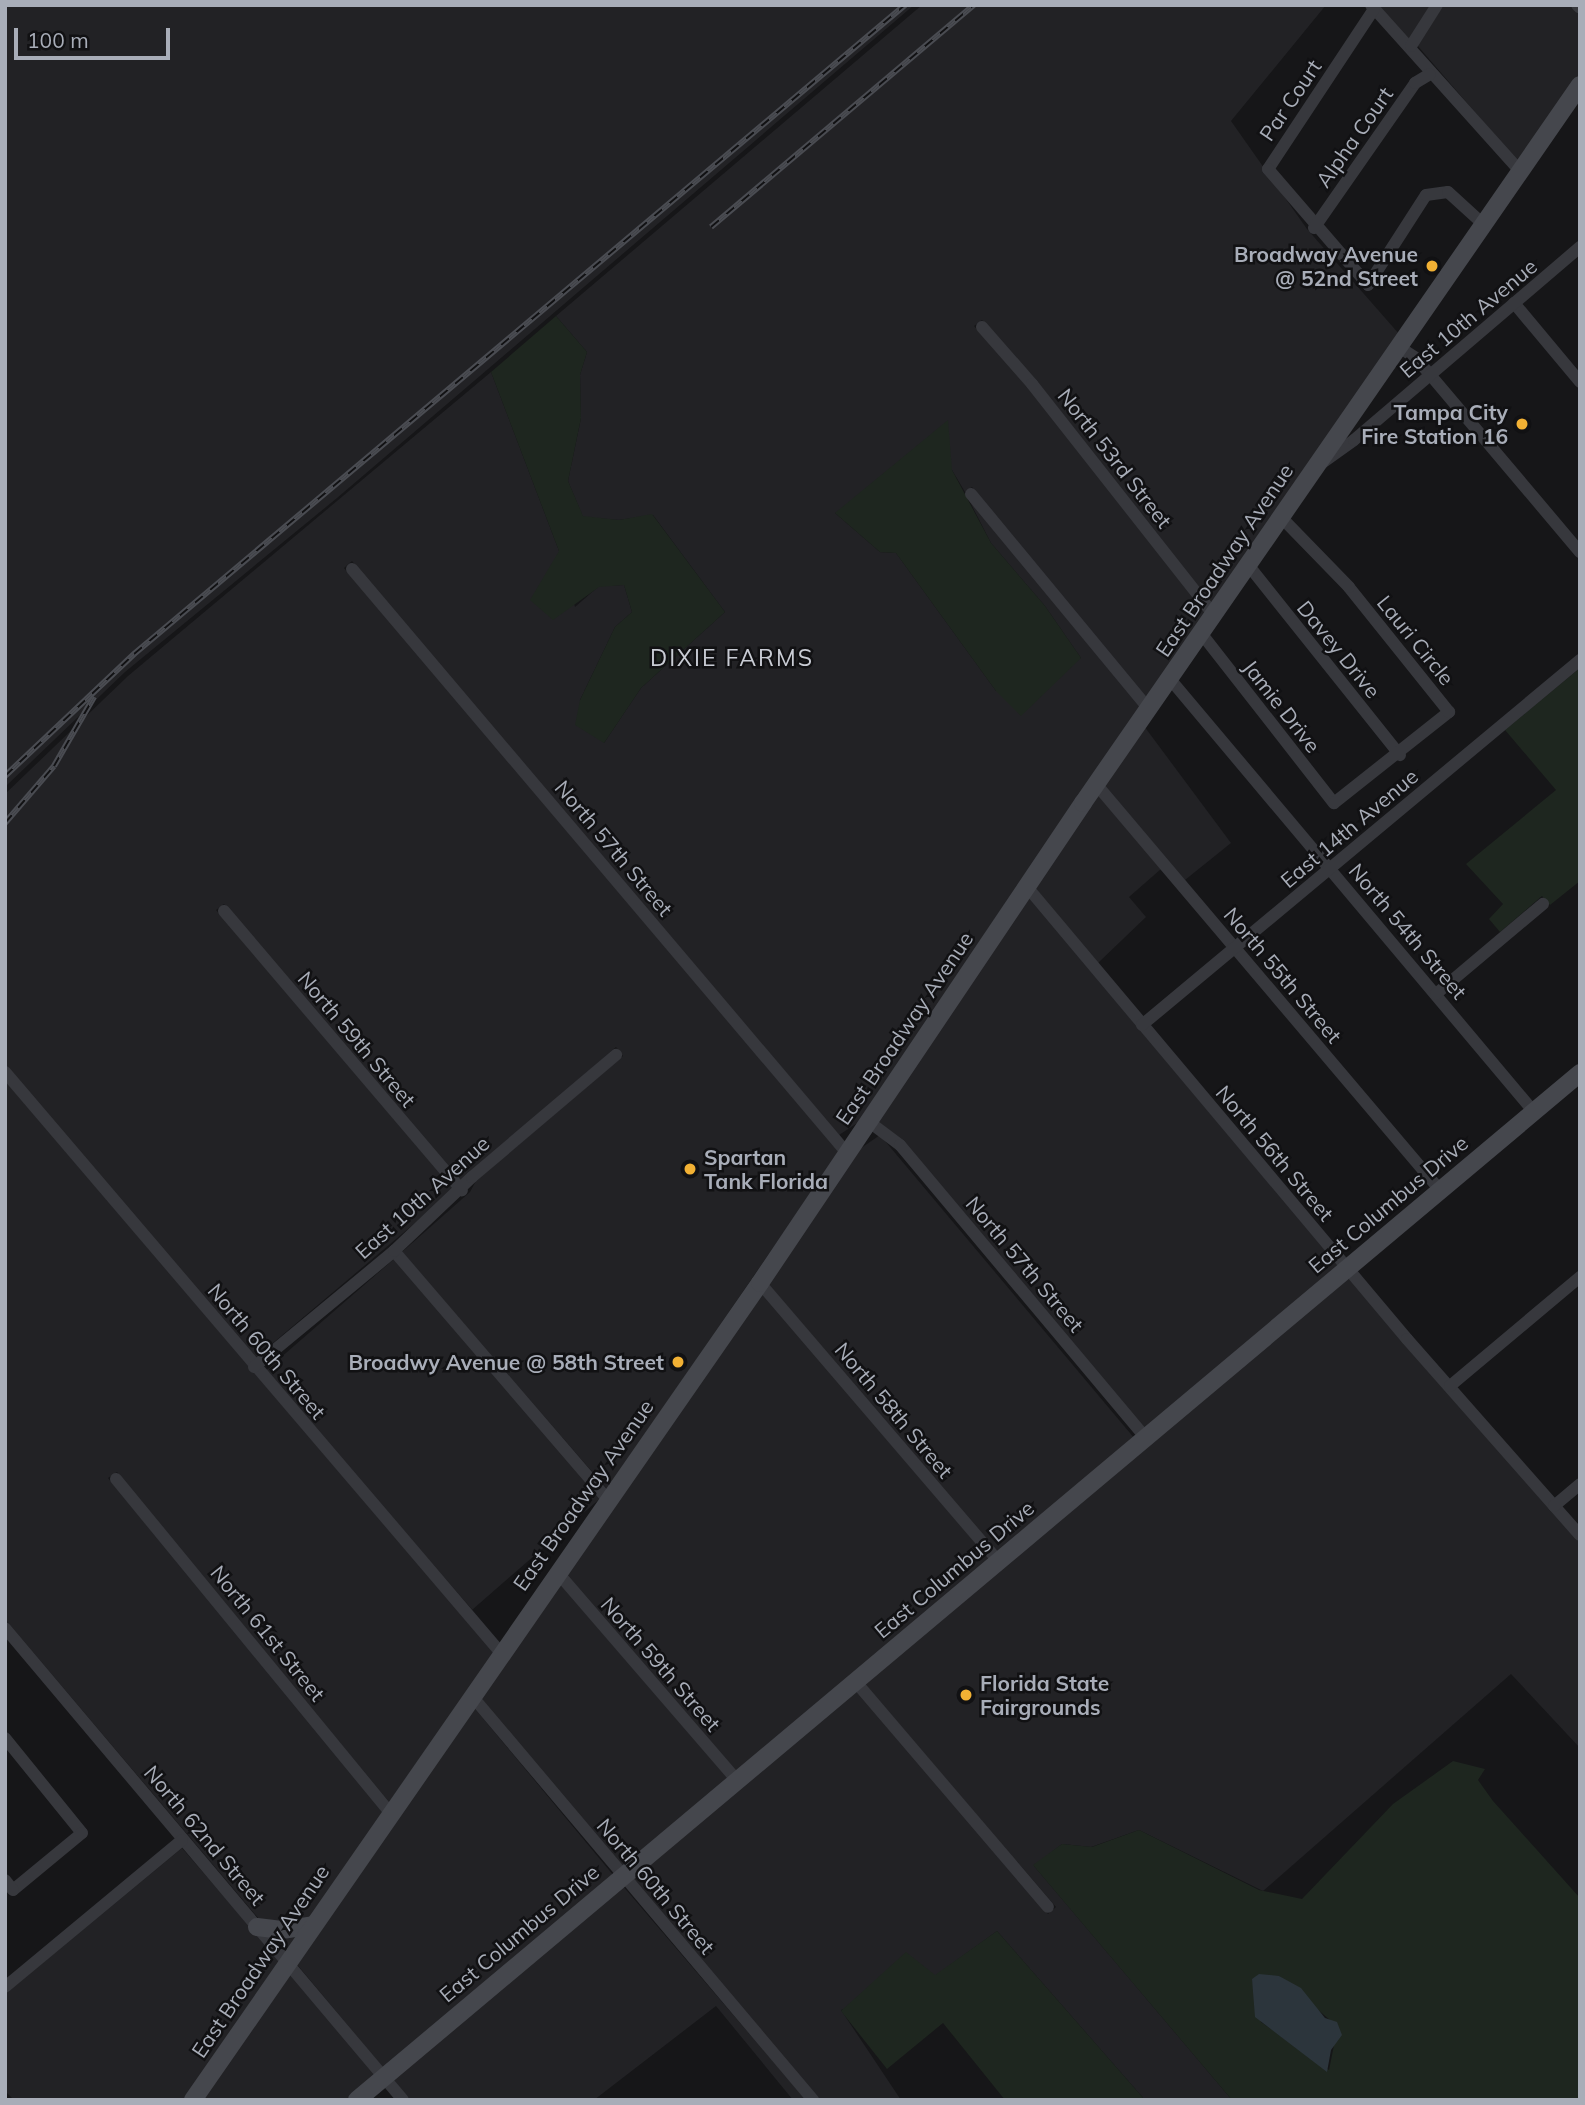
<!DOCTYPE html>
<style>
body{margin:0}
#map{position:relative;width:1585px;height:2105px;overflow:hidden;background:#161618;font-family:Mulish,sans-serif}
div>[style]{position:absolute}
[style*='--x']{left:calc(var(--x)*1px);top:calc(var(--y)*1px);width:calc(var(--w)*1px);rotate:calc(var(--a)*1deg)}
.built>*{inset:0;background:#222225;transform-origin:0 0}
.green>*{inset:0;background:#1e261f}
.water>*{inset:0;background:#2c353c}
.street>*{height:12px;margin:-6px;padding:0 6px;transform-origin:6px;border-radius:6px;background:#37383d}
.secondary>*{height:18px;margin:-9px;padding:0 9px;transform-origin:9px;border-radius:9px;background:#45474d}
.rail>*{height:6px;margin-top:-3px;transform-origin:0;background:repeating-linear-gradient(90deg,#111113 0 10px,#4a4c52 0 20px);box-sizing:border-box;border-block:2px solid #4a4c52}
.dots>*{width:19px;height:19px;translate:-50% -50%;box-sizing:border-box;border:4px solid #111113;border-radius:50%}
span{translate:-50% -50%;white-space:nowrap;text-align:center;line-height:1.15;-webkit-text-stroke:5px #111113;paint-order:stroke}
.street-label{font-size:21px;color:#a8adb8}
.poi-label{font-size:21px;color:#a8adb8;font-weight:700}
.right{translate:-100% -50%;text-align:right}
.left{translate:0 -50%;text-align:left}
.neighbourhood-label{font-size:23px;color:#c9ccd4;letter-spacing:2px}
.frame{position:absolute;inset:0;border:7px solid #a8adb8;pointer-events:none}
.scale{position:absolute;left:14px;top:28px;width:156px;height:32px;box-sizing:border-box;border:4px solid #a8adb8;border-top:0;padding-left:9px;font-size:21px;line-height:24px;white-space:nowrap;color:#a8adb8;-webkit-text-stroke:5px #111113;paint-order:stroke}
</style>
<div id="map">
<div class="built">
<i style="clip-path:polygon(5px 5px,914px 5px,337px 498px,125px 672px,5px 787px)"></i>
<i style="clip-path:polygon(922px 5px,1326px 5px,1231px 121px,1307px 229px,1400px 335px,1213px 606px,1036px 380px,982px 320px,974px 326px,1028px 387px,1207px 615px,1148px 700px,972px 487px,965px 492px,952px 470px,835px 513px,880px 552px,896px 553px,996px 691px,1081px 658px,1045px 606px,991px 543px,969px 500px,1142px 709px,1020px 888px,1017px 885px,862px 1120px,839px 1135px,352px 561px,344px 568px,839px 1152px,607px 1489px,402px 1252px,470px 1192px,476px 1181px,623px 1056px,616px 1047px,461px 1182px,224px 904px,216px 910px,454px 1190px,254px 1359px,5px 1064px,5px 794px,128px 676px,491px 372px,559px 551px,575px 607px,599px 586px,624px 585px,632px 612px,615px 627px,580px 700px,604px 743px,641px 688px,725px 612px,653px 515px,619px 520px,583px 517px,568px 481px,581px 418px,580px 375px,587px 352px,556px 316px)"></i>
<i style="clip-path:polygon(1371px 5px,1437px 5px,1404px 45px)"></i>
<i style="clip-path:polygon(1444px 5px,1570px 5px,1580px 16px,1580px 75px,1518px 162px,1417px 45px)"></i>
<i style="clip-path:polygon(1144px 726px,1231px 843px,1185px 880px,1104px 785px)"></i>
<i style="clip-path:polygon(1097px 794px,1161px 869px,1129px 897px,1146px 917px,1098px 963px,1035px 888px)"></i>
<i style="clip-path:polygon(1028px 897px,1339px 1267px,1146px 1430px,904px 1142px,876px 1120px)"></i>
<i style="clip-path:polygon(5px 1081px,494px 1653px,389px 1802px,117px 1472px,108px 1478px,383px 1812px,287px 1952px,5px 1619px)"></i>
<i style="clip-path:polygon(880px 1135px,1135px 1439px,999px 1554px,767px 1283px,854px 1153px)"></i>
<i style="left:394px;top:1259px;width:316px;height:171px;rotate:49deg"></i>
<i style="clip-path:polygon(1347px 1276px,1580px 1543px,1580px 1748px,1511px 1674px,1263px 1891px,1139px 1830px,1091px 1847px,1062px 1844px,1034px 1866px,1232px 2100px,1145px 2100px,997px 1931px,935px 1976px,841px 2010px,901px 2100px,820px 2100px,630px 1878px,855px 1689px,1048px 1914px,1056px 1907px,863px 1682px)"></i>
<i style="clip-path:polygon(761px 1292px,991px 1561px,736px 1771px,565px 1574px)"></i>
<i style="clip-path:polygon(559px 1583px,728px 1778px,622px 1869px,479px 1696px)"></i>
<i style="clip-path:polygon(472px 1705px,614px 1876px,384px 2069px,295px 1962px)"></i>
<i style="clip-path:polygon(182px 1848px,281px 1962px,186px 2100px,14px 2100px,5px 2091px,5px 1994px)"></i>
<i style="clip-path:polygon(622px 1885px,806px 2100px,793px 2100px,716px 2006px,594px 2100px,410px 2100px,392px 2078px)"></i>
<i style="clip-path:polygon(289px 1971px,376px 2076px,348px 2100px,201px 2100px)"></i>
</div>
<div class="green">
<i style="clip-path:polygon(556px 316px,587px 352px,580px 375px,581px 418px,568px 481px,583px 516px,619px 520px,652px 514px,725px 612px,641px 688px,604px 743px,575px 725px,580px 700px,615px 627px,632px 612px,624px 585px,599px 587px,553px 620px,530px 600px,559px 551px,491px 372px)"></i>
<i style="clip-path:polygon(948px 420px,952px 470px,991px 543px,1045px 606px,1081px 658px,1021px 716px,996px 691px,896px 553px,880px 552px,835px 513px)"></i>
<i style="clip-path:polygon(1580px 668px,1580px 881px,1550px 905px,1542px 896px,1500px 932px,1489px 919px,1503px 904px,1466px 864px,1556px 790px,1505px 730px)"></i>
<i style="clip-path:polygon(evenodd,1453px 1761px,1485px 1769px,1478px 1780px,1493px 1801px,1580px 1898px,1580px 2100px,1232px 2100px,1033px 1865px,1062px 1844px,1092px 1847px,1139px 1830px,1259px 1890px,1302px 1899px,1393px 1804px,1453px 1761px,1279px 1976px,1331px 2021px,1335px 2040px,1329px 2070px,1261px 2022px,1252px 1979px,1279px 1976px)"></i>
<i style="clip-path:polygon(997px 1931px,1145px 2100px,1005px 2100px,943px 2023px,887px 2069px,841px 2011px,906px 1952px,935px 1975px)"></i>
</div>
<div class="water">
<i style="clip-path:polygon(1259px 1974px,1279px 1976px,1301px 1988px,1325px 2018px,1337px 2022px,1342px 2035px,1331px 2050px,1327px 2072px,1255px 2017px,1252px 1979px)"></i>
</div>
<div class="street">
<i style="--x:1371;--y:5;--w:223;--a:48.1"></i>
<i style="--x:1577;--y:5;--w:4;--a:45"></i>
<i style="--x:1374;--y:9;--w:192;--a:123.5"></i>
<i style="--x:1268;--y:169;--w:153;--a:49.2"></i>
<i style="--x:1368;--y:285;--w:107;--a:-57.2"></i>
<i style="--x:1426;--y:195;--w:22;--a:-8"></i>
<i style="--x:1448;--y:192;--w:47;--a:42.4"></i>
<i style="--x:1411;--y:46;--w:49;--a:-57.6"></i>
<i style="--x:1314;--y:228;--w:177;--a:-55.1"></i>
<i style="--x:1415;--y:83;--w:17;--a:-31"></i>
<i style="--x:1514;--y:303;--w:103;--a:50.1"></i>
<i style="--x:982;--y:327;--w:76;--a:48.7"></i>
<i style="--x:1032;--y:384;--w:294;--a:51.8"></i>
<i style="--x:1399;--y:347;--w:20;--a:33"></i>
<i style="--x:1416;--y:358;--w:254;--a:49.8"></i>
<i style="--x:1318;--y:466;--w:44;--a:-35.8"></i>
<i style="--x:1354;--y:440;--w:297;--a:-40.5"></i>
<i style="--x:971;--y:494;--w:279;--a:50.4"></i>
<i style="--x:1249;--y:566;--w:242;--a:51.4"></i>
<i style="--x:352;--y:569;--w:764;--a:49.72"></i>
<i style="--x:1201;--y:633;--w:216;--a:52"></i>
<i style="--x:1334;--y:803;--w:147;--a:-38.4"></i>
<i style="--x:1449;--y:712;--w:160;--a:-128.7"></i>
<i style="--x:1349;--y:587;--w:98;--a:-134.2"></i>
<i style="--x:1170;--y:679;--w:566;--a:49.95"></i>
<i style="--x:1096;--y:784;--w:532;--a:49.73"></i>
<i style="--x:1028;--y:888;--w:589;--a:49.96"></i>
<i style="--x:1407;--y:1339;--w:261;--a:48.6"></i>
<i style="--x:224;--y:911;--w:367;--a:49.6"></i>
<i style="--x:1436;--y:994;--w:140;--a:-40.1"></i>
<i style="--x:1142;--y:1025;--w:570;--a:-39.81"></i>
<i style="--x:5;--y:1072;--w:764;--a:49.51"></i>
<i style="--x:868;--y:1121;--w:40;--a:37"></i>
<i style="--x:900;--y:1145;--w:383;--a:50"></i>
<i style="--x:394;--y:1251;--w:327;--a:49.3"></i>
<i style="--x:760;--y:1283;--w:367;--a:49.4"></i>
<i style="--x:254;--y:1367;--w:182;--a:-39.6"></i>
<i style="--x:394;--y:1251;--w:108;--a:-43.5"></i>
<i style="--x:472;--y:1177;--w:189;--a:-40.3"></i>
<i style="--x:1450;--y:1386;--w:170;--a:-40"></i>
<i style="--x:116;--y:1479;--w:431;--a:50.6"></i>
<i style="--x:1554;--y:1506;--w:34;--a:-40"></i>
<i style="--x:558;--y:1573;--w:272;--a:49.2"></i>
<i style="--x:5;--y:1628;--w:617;--a:49.86"></i>
<i style="--x:855;--y:1681;--w:297;--a:49.5"></i>
<i style="--x:472;--y:1696;--w:529;--a:49.83"></i>
<i style="--x:5;--y:1738;--w:122;--a:51"></i>
<i style="--x:82;--y:1833;--w:89;--a:140.4"></i>
<i style="--x:13;--y:1890;--w:13;--a:-129"></i>
<i style="--x:5;--y:1987;--w:230;--a:-39.7"></i>
</div>
<div class="secondary">
<i style="--x:257;--y:1927;--w:25;--a:7"></i>
<i style="--x:282;--y:1930;--w:30;--a:-9"></i>
<i style="--x:193;--y:2100;--w:994;--a:-55.24"></i>
<i style="--x:760;--y:1283;--w:579;--a:-56.06"></i>
<i style="--x:1083;--y:803;--w:873;--a:-55.31"></i>
<i style="--x:357;--y:2100;--w:1597;--a:-40.02"></i>
</div>
<div class="rail">
<i style="--x:711;--y:227;--w:344;--a:-40.2"></i>
<i style="--x:5;--y:776;--w:178;--a:-43.4"></i>
<i style="--x:134;--y:654;--w:1008;--a:-40.09"></i>
<i style="--x:5;--y:823;--w:75;--a:-49.3"></i>
<i style="--x:54;--y:766;--w:80;--a:-59.9"></i>
</div>
<div class="dots">
<i style="left:1432px;top:266px;background:#f2b134"></i>
<i style="left:1522px;top:424px;background:#f2b134"></i>
<i style="left:690px;top:1169px;background:#f2b134"></i>
<i style="left:678px;top:1362px;background:#f2b134"></i>
<i style="left:966px;top:1695px;background:#f2b134"></i>
</div>
<div class="street-label">
<span style="left:1290px;top:100px;rotate:-56deg">Par Court</span>
<span style="left:1354px;top:137px;rotate:-55deg">Alpha Court</span>
<span style="left:1468px;top:318px;rotate:-40deg">East 10th Avenue</span>
<span style="left:1115px;top:458px;rotate:52deg">North 53rd Street</span>
<span style="left:1224px;top:560px;rotate:-56deg">East Broadway Avenue</span>
<span style="left:1416px;top:640px;rotate:51deg">Lauri Circle</span>
<span style="left:1339px;top:649px;rotate:51deg">Davey Drive</span>
<span style="left:1282px;top:706px;rotate:52deg">Jamie Drive</span>
<span style="left:1349px;top:828px;rotate:-40deg">East 14th Avenue</span>
<span style="left:614px;top:848px;rotate:50deg">North 57th Street</span>
<span style="left:1408px;top:931px;rotate:50deg">North 54th Street</span>
<span style="left:1283px;top:975px;rotate:50deg">North 55th Street</span>
<span style="left:904px;top:1028px;rotate:-56deg">East Broadway Avenue</span>
<span style="left:357px;top:1039px;rotate:50deg">North 59th Street</span>
<span style="left:1275px;top:1153px;rotate:50deg">North 56th Street</span>
<span style="left:422px;top:1197px;rotate:-42deg">East 10th Avenue</span>
<span style="left:1388px;top:1204px;rotate:-40deg">East Columbus Drive</span>
<span style="left:1025px;top:1264px;rotate:50deg">North 57th Street</span>
<span style="left:267px;top:1351px;rotate:50deg">North 60th Street</span>
<span style="left:894px;top:1410px;rotate:50deg">North 58th Street</span>
<span style="left:583px;top:1495px;rotate:-55deg">East Broadway Avenue</span>
<span style="left:954px;top:1569px;rotate:-40deg">East Columbus Drive</span>
<span style="left:268px;top:1633px;rotate:51deg">North 61st Street</span>
<span style="left:661px;top:1664px;rotate:49deg">North 59th Street</span>
<span style="left:205px;top:1835px;rotate:50deg">North 62nd Street</span>
<span style="left:656px;top:1886px;rotate:50deg">North 60th Street</span>
<span style="left:519px;top:1933px;rotate:-40deg">East Columbus Drive</span>
<span style="left:260px;top:1961px;rotate:-56deg">East Broadway Avenue</span>
</div>
<div class="poi-label">
<span class="right" style="left:1418px;top:266px">Broadway Avenue<br>@ 52nd Street</span>
<span class="right" style="left:1508px;top:424px">Tampa City<br>Fire Station 16</span>
<span class="left" style="left:704px;top:1169px">Spartan<br>Tank Florida</span>
<span class="right" style="left:664px;top:1362px">Broadwy Avenue @ 58th Street</span>
<span class="left" style="left:980px;top:1695px">Florida State<br>Fairgrounds</span>
</div>
<div class="neighbourhood-label">
<span style="left:732px;top:658px">DIXIE FARMS</span>
</div>
<div class="frame"></div>
<div class="scale">100 m</div>
</div>
